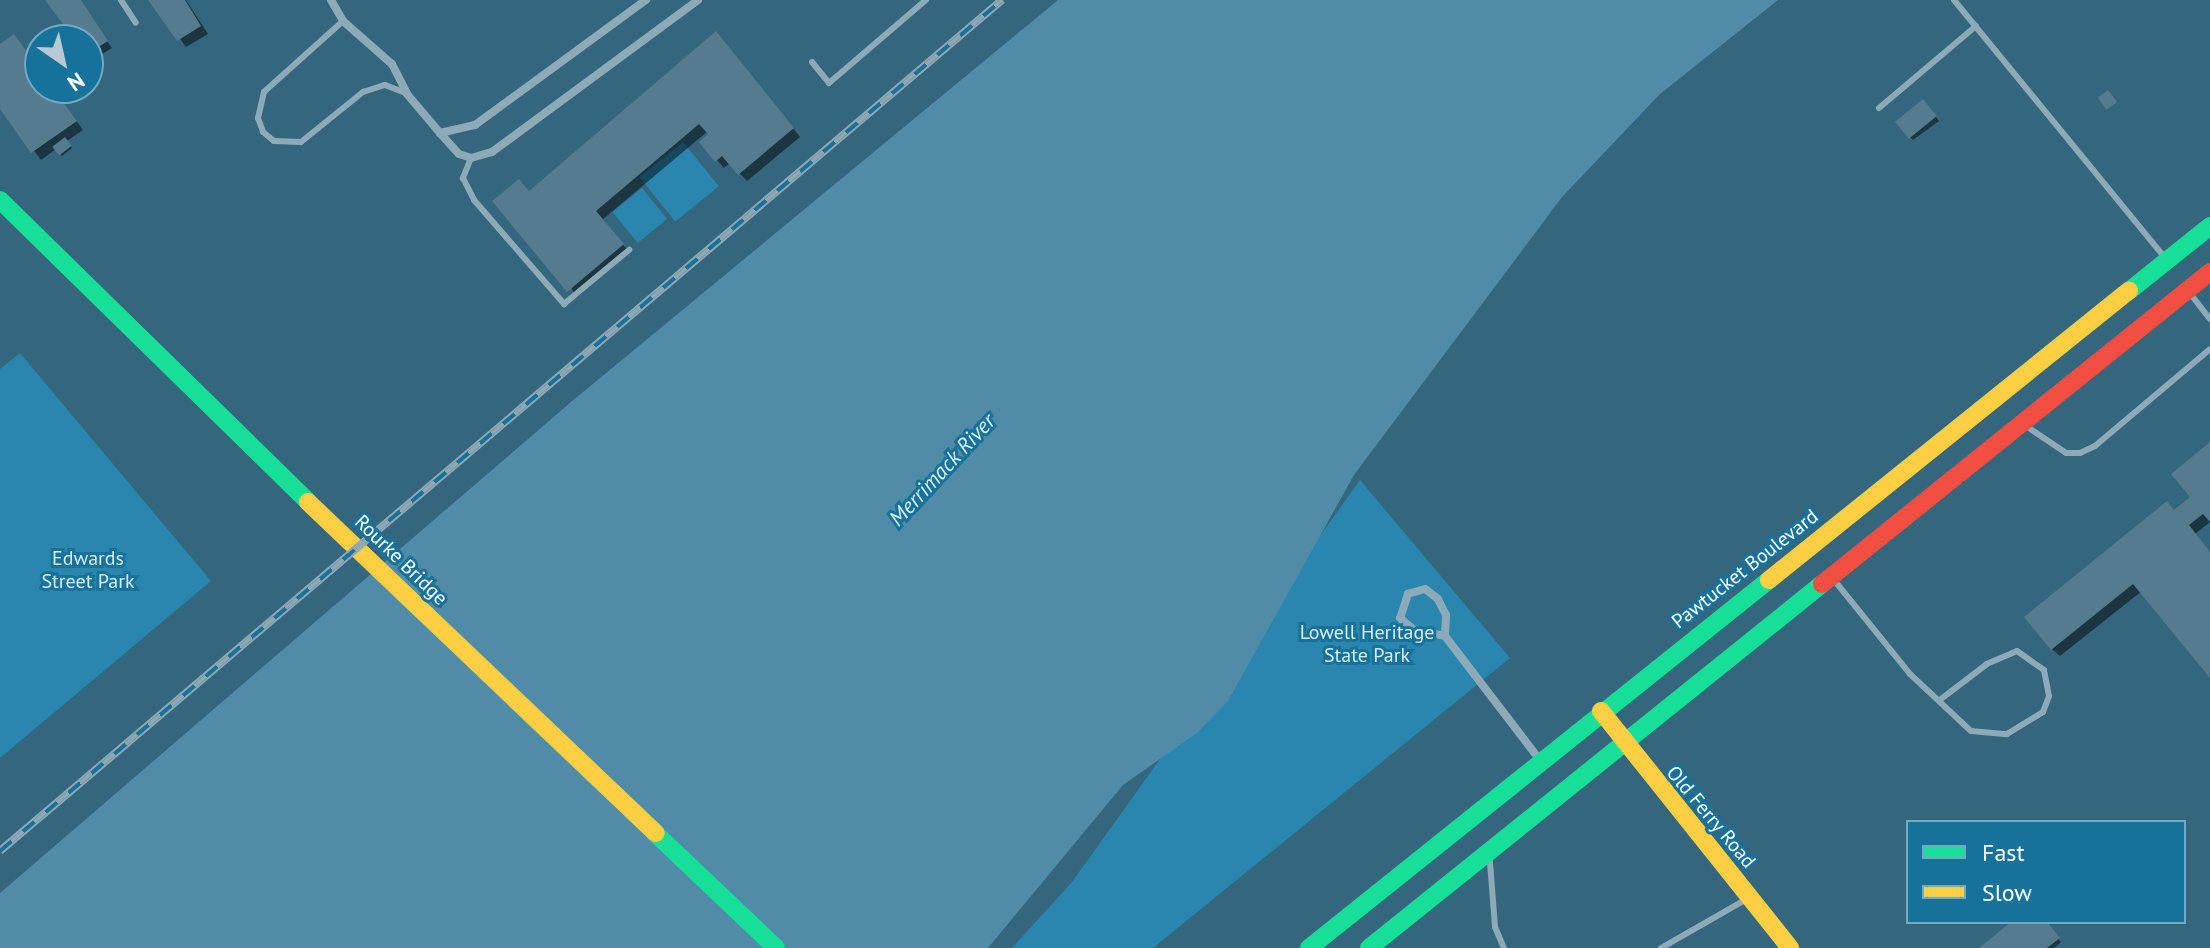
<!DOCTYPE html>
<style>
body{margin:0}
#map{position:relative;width:2210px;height:948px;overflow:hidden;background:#34667d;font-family:"PT Sans",sans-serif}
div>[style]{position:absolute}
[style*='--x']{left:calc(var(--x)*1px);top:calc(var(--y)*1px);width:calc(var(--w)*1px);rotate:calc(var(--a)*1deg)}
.green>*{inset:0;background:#2886af;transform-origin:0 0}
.water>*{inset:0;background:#508ca7}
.shadow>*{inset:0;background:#0007}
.building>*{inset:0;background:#557c8e;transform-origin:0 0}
.lane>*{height:6px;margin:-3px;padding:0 3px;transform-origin:3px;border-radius:3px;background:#8caab7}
.street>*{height:8px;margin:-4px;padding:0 4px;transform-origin:4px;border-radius:4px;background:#8caab7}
.fast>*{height:18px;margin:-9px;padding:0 9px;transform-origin:9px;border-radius:9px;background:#16e098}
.slow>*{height:18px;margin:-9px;padding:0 9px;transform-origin:9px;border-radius:9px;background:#ffcf43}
.jam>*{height:18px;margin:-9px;padding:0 9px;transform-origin:9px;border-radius:9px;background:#f24e42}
.rail>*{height:8px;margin-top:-4px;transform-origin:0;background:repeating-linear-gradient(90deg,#16719b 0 15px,#8ca8b5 0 30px);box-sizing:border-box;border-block:2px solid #8ca8b5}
span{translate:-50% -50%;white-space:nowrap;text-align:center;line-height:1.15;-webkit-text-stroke:6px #16719b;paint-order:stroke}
.park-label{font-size:20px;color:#d3f0fc}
.street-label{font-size:20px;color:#fff}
.water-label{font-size:22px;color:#d4effb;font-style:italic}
.legend{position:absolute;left:1906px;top:820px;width:280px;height:104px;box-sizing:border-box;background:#16719b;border:2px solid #73aac3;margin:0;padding:10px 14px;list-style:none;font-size:24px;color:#fff}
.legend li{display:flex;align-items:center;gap:16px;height:40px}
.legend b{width:40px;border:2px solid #73aac3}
.north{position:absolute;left:24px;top:24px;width:80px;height:80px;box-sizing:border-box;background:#16719b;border:2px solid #73aac3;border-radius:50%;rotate:146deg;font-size:22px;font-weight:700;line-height:32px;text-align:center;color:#fff}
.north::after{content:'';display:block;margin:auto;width:28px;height:36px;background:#b8c9d2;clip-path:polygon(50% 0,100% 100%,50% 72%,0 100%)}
</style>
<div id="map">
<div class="green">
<i style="left:683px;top:142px;width:57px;height:56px;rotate:51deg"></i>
<i style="left:642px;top:188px;width:40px;height:38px;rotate:51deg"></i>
<i style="clip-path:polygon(20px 353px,211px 581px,0 758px,0 369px)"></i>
<i style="clip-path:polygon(1360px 480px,1510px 658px,1153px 948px,1012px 948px,1072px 882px)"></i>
</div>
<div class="water">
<i style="clip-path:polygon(1058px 0,1778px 0,1660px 94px,1562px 197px,1354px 475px,1228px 701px,1197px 733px,1123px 785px,988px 948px,0 948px,0 893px,571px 402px)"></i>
</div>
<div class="shadow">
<i style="clip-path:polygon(51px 0,77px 0,112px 48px,92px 60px,88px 40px,77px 40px)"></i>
<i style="clip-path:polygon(152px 0,186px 0,208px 34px,186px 47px)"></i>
<i style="clip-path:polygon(14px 36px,40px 69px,40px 88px,53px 88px,83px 130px,67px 141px,72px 148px,62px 156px,56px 149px,41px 160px,0 106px,0 46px)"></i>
<i style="clip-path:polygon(724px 42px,800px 137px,747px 181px,730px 163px,724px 168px,717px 160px,708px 131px,602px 220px,630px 253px,576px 298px,530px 193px)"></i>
<i style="clip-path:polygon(1927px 105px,1939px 121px,1913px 140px,1910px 137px)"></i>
<i style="clip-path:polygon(2210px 445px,2210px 522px,2195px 534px,2210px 553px,2210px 675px,2142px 591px,2060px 656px,2052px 649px,2193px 497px)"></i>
<i style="clip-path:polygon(2014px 922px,2045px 922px,2061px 942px,2054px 948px,1982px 948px)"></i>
</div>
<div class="building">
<i style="clip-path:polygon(45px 0,81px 0,108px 41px,88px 53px,88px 40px,75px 40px)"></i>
<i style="clip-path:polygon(148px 0,185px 0,201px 26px,177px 41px)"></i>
<i style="clip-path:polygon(716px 31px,794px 128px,738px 175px,722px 156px,715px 162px,699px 142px,708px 134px,699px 124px,596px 211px,624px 244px,567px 292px,492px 201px,519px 179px,529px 191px)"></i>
<i style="clip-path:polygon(14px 34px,40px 70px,40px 88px,53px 88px,77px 121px,31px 153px,0 109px,0 44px)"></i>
<i style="left:2108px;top:90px;width:15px;height:13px;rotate:53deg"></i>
<i style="left:1923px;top:99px;width:22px;height:36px;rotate:51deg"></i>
<i style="left:65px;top:137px;width:11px;height:16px;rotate:52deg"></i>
<i style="clip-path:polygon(2210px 442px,2210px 522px,2203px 514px,2189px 525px,2210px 552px,2210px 678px,2133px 584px,2051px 650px,2024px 617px,2167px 501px,2174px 510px,2190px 497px,2171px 474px)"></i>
<i style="clip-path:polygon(2011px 922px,2047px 922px,2060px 938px,2047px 948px,1979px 948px)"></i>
</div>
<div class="lane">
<i style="--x:121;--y:0;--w:27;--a:57"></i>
<i style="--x:1954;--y:0;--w:328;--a:50.7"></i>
<i style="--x:343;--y:21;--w:106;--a:138.1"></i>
<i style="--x:264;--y:92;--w:27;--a:103"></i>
<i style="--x:258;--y:118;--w:15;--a:70"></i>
<i style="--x:263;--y:132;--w:14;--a:39"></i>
<i style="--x:274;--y:141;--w:27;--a:2"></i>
<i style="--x:301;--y:142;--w:80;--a:-38.9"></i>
<i style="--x:363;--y:92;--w:23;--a:-18"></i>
<i style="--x:385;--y:85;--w:22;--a:21"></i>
<i style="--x:812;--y:62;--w:27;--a:51"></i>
<i style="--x:829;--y:83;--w:128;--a:-40.6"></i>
<i style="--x:1879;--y:108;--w:127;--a:-40.2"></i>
<i style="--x:471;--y:158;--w:22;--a:112"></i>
<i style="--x:463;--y:178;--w:25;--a:63"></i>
<i style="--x:474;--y:200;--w:138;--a:49.1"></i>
<i style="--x:564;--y:304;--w:85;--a:-39.7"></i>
<i style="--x:2192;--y:296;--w:29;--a:52"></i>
<i style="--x:2026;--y:426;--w:48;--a:34"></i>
<i style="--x:2066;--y:453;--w:14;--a:0"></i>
<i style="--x:2080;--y:453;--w:17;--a:-25"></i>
<i style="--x:2095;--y:446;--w:150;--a:-40.1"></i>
<i style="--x:1834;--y:580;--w:121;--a:51"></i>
<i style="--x:1910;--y:674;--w:83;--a:43.1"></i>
<i style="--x:1971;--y:731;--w:36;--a:5"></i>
<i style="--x:2007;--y:734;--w:42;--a:-31.4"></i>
<i style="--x:2043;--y:712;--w:17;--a:-69"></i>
<i style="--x:2049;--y:696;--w:26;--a:-101"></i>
<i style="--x:2044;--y:670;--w:33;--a:-145"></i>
<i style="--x:2017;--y:651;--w:33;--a:157"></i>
<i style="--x:1987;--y:664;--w:58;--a:142.7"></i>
<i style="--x:1490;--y:862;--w:65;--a:85.6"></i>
<i style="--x:1495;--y:927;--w:23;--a:67"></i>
<i style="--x:1661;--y:948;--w:97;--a:-29.7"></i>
</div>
<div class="street">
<i style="--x:331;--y:0;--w:24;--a:60"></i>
<i style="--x:343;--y:21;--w:65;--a:41.3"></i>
<i style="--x:392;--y:64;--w:34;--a:63"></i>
<i style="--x:407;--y:94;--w:51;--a:49.8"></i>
<i style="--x:440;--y:133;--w:28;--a:48"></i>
<i style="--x:459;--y:154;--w:13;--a:18"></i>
<i style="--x:471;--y:158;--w:22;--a:-16"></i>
<i style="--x:492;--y:152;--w:256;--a:-36.4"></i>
<i style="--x:440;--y:133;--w:36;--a:-13"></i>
<i style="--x:475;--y:125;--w:212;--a:-36.2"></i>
<i style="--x:1445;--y:636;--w:21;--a:-87"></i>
<i style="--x:1446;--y:615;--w:18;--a:-117"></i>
<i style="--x:1438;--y:599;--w:16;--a:-142"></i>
<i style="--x:1425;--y:589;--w:18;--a:164"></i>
<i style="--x:1408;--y:594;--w:25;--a:108"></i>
<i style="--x:1400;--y:618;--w:20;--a:41"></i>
<i style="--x:1415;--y:631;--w:30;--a:9"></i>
<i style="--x:1445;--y:636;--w:155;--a:52.6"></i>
</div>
<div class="fast">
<i style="--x:0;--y:200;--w:431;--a:44.4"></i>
<i style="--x:2129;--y:291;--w:104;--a:-38.7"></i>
<i style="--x:655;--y:833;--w:167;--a:43.5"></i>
<i style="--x:1309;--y:948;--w:589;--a:-38.66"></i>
<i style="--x:1369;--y:948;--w:581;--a:-38.78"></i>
</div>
<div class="slow">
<i style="--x:308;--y:502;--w:480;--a:43.6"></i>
<i style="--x:1769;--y:580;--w:462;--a:-38.8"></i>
<i style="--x:1601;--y:711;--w:303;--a:51.4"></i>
</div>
<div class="jam">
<i style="--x:1822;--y:584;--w:498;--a:-38.8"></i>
</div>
<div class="rail">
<i style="--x:0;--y:851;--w:1315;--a:-40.34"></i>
</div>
<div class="park-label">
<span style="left:88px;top:570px">Edwards<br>Street Park</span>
<span style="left:1367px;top:644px">Lowell Heritage<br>State Park</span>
</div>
<div class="street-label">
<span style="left:401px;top:560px;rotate:44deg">Rourke Bridge</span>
<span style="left:1745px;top:569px;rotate:-38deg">Pawtucket Boulevard</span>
<span style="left:1711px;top:817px;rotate:50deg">Old Ferry Road</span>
</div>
<div class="water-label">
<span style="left:942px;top:470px;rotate:-47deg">Merrimack River</span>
</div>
<ul class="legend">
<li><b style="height:10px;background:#16e098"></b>Fast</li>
<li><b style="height:10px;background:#ffcf43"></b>Slow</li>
</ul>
<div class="north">N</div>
</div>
